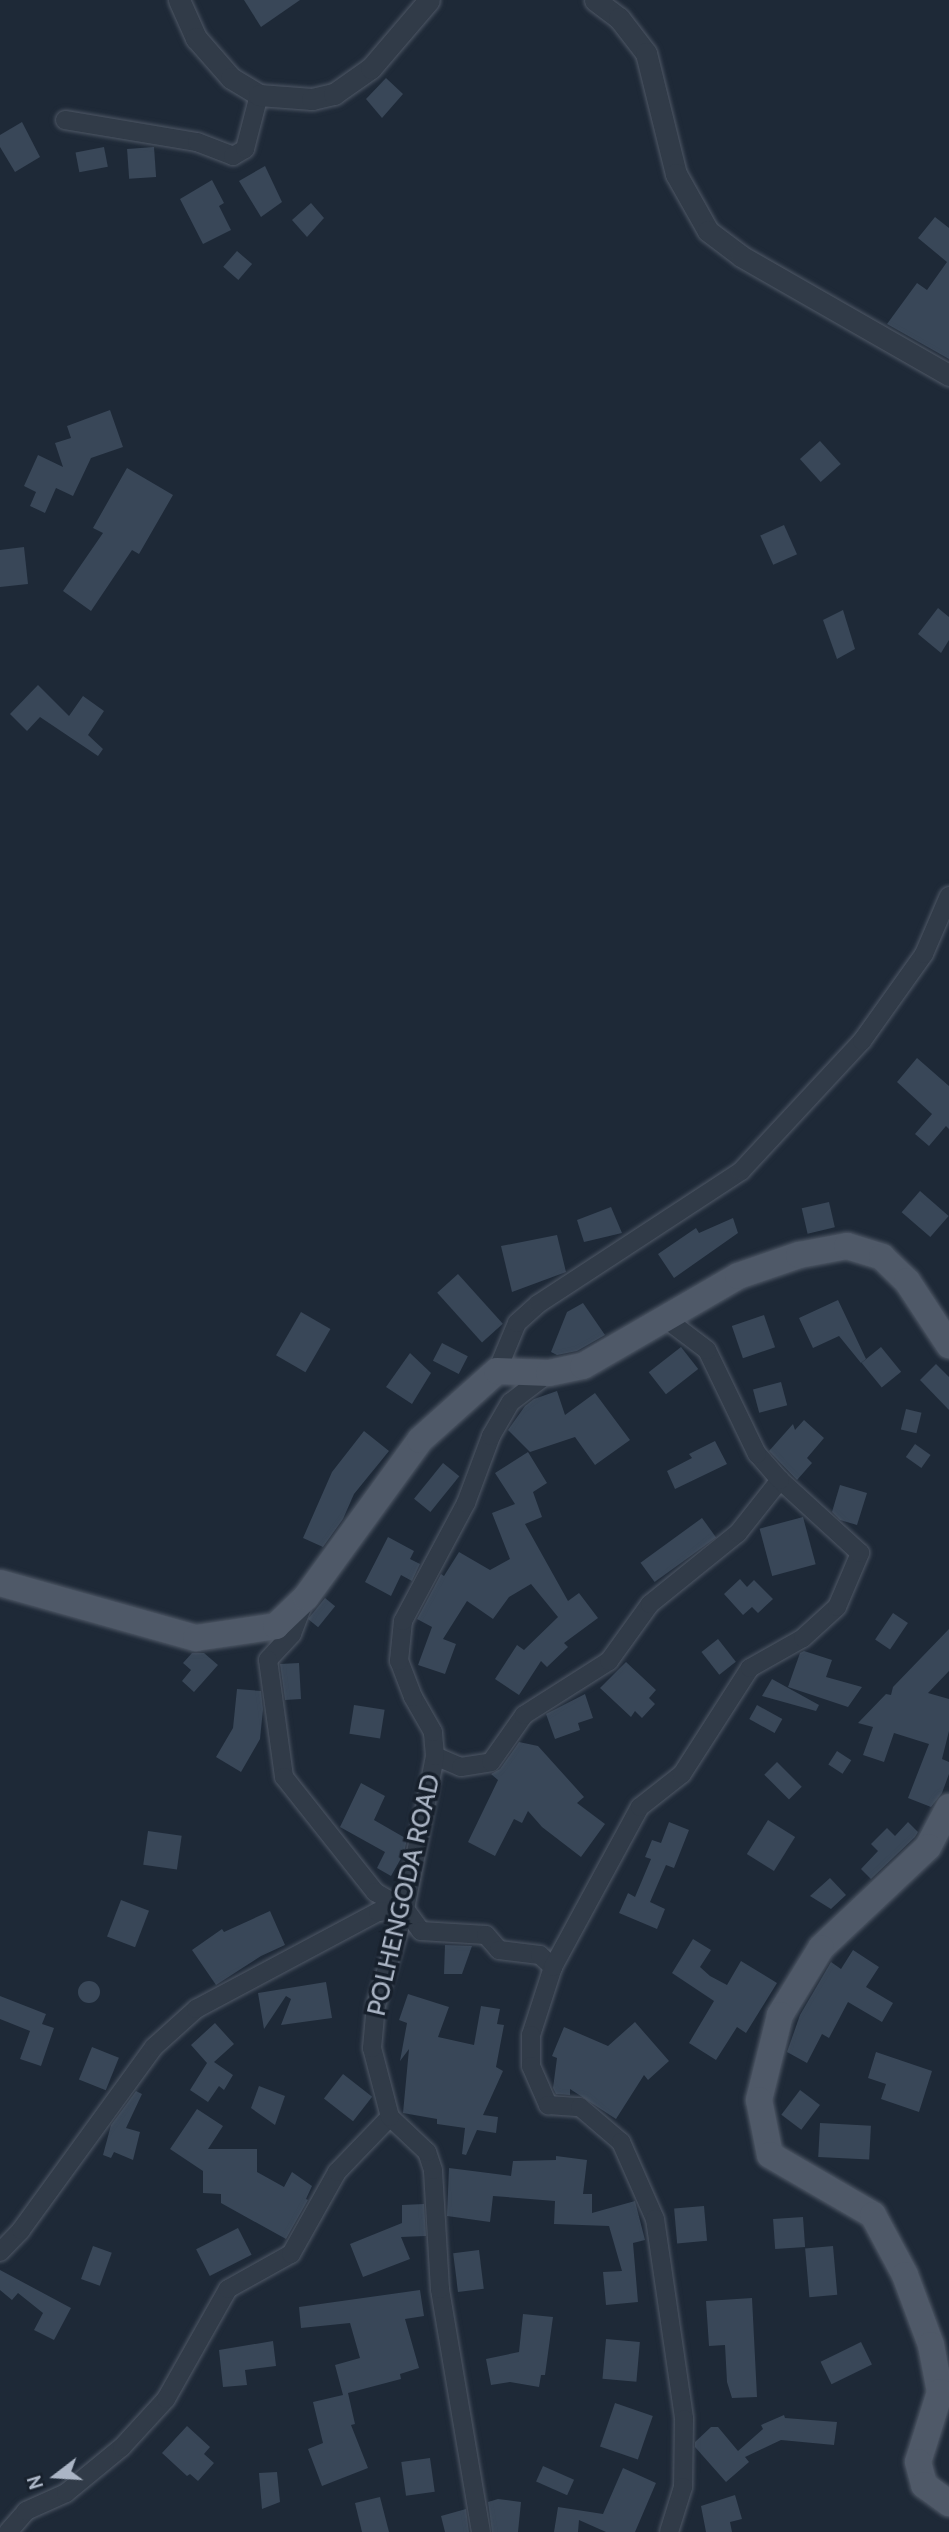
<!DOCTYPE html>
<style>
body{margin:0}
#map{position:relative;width:949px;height:2532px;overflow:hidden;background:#1e2937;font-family:Cabin,sans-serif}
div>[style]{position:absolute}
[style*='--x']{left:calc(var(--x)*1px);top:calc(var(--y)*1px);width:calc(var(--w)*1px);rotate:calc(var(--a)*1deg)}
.building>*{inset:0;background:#394758;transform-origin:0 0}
.round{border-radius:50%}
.roads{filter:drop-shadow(0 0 2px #4f5866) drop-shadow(0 0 2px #4f5866)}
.minor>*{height:18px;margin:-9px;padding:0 9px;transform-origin:9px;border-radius:9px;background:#313b48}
.tertiary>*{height:21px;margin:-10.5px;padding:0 10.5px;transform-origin:10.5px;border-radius:10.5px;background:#313b48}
.primary>*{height:26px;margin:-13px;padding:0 13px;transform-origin:13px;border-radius:13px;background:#4f5968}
span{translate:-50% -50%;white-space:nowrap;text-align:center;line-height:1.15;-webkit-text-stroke:7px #17202c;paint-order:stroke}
.street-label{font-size:26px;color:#abb5c5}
.north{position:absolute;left:21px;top:2441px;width:70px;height:70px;-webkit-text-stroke:5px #17202c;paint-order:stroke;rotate:253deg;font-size:19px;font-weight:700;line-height:28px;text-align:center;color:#abb5c5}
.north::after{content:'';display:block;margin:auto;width:24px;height:32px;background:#abb5c5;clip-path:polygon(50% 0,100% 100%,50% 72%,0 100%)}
</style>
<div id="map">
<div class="building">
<i style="clip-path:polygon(244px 0,300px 0,261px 27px)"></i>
<i style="clip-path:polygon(386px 78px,403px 94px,382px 118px,366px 99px)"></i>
<i style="clip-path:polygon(22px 122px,40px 157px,15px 172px,0 147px,0 135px)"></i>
<i style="left:104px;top:147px;width:20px;height:29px;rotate:79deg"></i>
<i style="left:154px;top:147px;width:30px;height:27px;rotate:86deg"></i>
<i style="clip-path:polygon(265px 166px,282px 202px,261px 217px,239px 181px)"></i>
<i style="clip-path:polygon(212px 180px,224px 203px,219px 206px,231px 230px,203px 244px,180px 199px)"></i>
<i style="clip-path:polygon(311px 203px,324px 218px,307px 237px,292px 220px)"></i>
<i style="clip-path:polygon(935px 217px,949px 228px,949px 359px,887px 324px,917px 283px,927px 290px,947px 262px,918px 238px)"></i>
<i style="left:237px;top:251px;width:20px;height:21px;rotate:41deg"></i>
<i style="clip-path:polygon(110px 410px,123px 447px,91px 458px,73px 496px,56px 488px,45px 513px,30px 506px,36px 492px,24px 486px,38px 455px,63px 467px,55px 443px,71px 438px,67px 426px)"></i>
<i style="left:820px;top:441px;width:31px;height:27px;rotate:48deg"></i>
<i style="clip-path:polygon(127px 468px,173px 495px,139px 554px,132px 550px,91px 611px,63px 591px,103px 533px,93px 528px)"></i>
<i style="left:784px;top:525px;width:32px;height:26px;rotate:66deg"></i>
<i style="clip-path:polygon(24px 547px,28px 584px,0 587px,0 550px)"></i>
<i style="clip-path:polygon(938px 608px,949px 617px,949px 640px,941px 653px,918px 634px)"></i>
<i style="clip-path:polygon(843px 610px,855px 649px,837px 659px,823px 620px)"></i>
<i style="clip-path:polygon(38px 685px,69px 716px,83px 696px,104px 711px,88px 735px,103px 749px,98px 756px,40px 717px,27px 731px,10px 714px)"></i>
<i style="clip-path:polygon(917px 1058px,949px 1086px,949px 1129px,946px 1126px,929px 1146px,915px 1134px,932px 1114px,897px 1082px)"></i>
<i style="left:920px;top:1191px;width:38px;height:28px;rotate:41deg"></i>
<i style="left:829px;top:1202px;width:26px;height:28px;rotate:77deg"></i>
<i style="clip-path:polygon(611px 1207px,622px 1233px,584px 1242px,577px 1220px)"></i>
<i style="clip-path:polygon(733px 1218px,738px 1233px,674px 1278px,658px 1254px,696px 1228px,699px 1233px)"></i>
<i style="clip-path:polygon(557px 1235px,566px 1272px,512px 1292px,501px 1246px)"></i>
<i style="left:458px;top:1274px;width:67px;height:28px;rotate:48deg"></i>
<i style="clip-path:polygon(838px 1300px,866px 1359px,861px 1363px,839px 1336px,813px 1348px,799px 1318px)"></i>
<i style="clip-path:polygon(583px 1303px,605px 1335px,577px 1351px,557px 1355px,551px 1352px,567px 1312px)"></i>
<i style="left:301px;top:1312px;width:34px;height:50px;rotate:30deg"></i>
<i style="left:764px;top:1315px;width:34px;height:34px;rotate:71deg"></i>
<i style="left:442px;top:1343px;width:29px;height:20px;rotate:27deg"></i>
<i style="left:681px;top:1347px;width:28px;height:41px;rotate:52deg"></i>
<i style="left:881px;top:1347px;width:32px;height:25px;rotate:51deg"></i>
<i style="clip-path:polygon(410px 1353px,431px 1373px,412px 1404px,386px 1387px)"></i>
<i style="clip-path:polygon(936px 1364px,949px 1377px,949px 1410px,920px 1380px)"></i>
<i style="left:781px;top:1382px;width:24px;height:29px;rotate:75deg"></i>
<i style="clip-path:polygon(557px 1391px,565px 1415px,595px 1393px,630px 1440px,595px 1465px,575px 1437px,530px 1452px,508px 1430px,525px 1406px,534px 1399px)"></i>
<i style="left:906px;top:1409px;width:16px;height:21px;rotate:14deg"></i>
<i style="clip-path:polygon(804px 1420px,824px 1438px,807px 1458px,812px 1463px,797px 1480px,769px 1451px,793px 1424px,795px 1430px)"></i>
<i style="clip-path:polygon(364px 1431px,389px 1451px,354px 1494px,343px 1519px,323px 1547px,303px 1538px,332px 1472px)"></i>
<i style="clip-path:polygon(715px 1441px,727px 1464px,675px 1489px,667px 1471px,692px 1458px,689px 1454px)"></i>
<i style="left:915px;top:1444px;width:19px;height:16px;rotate:35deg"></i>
<i style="clip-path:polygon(528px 1452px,547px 1483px,533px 1492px,542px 1517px,525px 1524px,568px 1601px,579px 1593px,598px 1618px,564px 1643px,568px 1647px,547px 1667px,541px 1661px,519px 1695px,495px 1679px,517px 1645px,524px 1650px,558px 1617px,531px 1584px,509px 1597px,493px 1619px,467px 1601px,443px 1639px,456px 1644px,445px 1674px,418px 1665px,432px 1627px,417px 1619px,441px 1574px,444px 1576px,459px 1552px,490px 1570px,510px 1559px,492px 1513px,515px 1504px,495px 1473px)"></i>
<i style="left:443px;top:1463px;width:21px;height:46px;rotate:39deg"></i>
<i style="clip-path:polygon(840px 1485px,867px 1493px,857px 1525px,840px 1520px,832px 1512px)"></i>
<i style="left:803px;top:1517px;width:49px;height:45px;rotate:75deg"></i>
<i style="left:702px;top:1518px;width:24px;height:76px;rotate:54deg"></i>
<i style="clip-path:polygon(388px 1537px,414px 1551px,410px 1559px,420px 1564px,412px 1581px,401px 1575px,391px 1596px,365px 1582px)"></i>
<i style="clip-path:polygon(740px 1579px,747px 1587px,754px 1580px,773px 1599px,758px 1613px,752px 1607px,743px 1615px,724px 1594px)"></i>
<i style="left:325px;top:1598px;width:13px;height:27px;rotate:39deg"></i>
<i style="left:893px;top:1613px;width:18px;height:32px;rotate:34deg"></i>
<i style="clip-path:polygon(949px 1629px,949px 1671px,928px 1693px,949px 1699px,949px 1731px,942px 1759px,949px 1762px,949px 1774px,942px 1793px,931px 1807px,908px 1798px,929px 1744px,894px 1733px,884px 1762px,863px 1755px,873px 1727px,858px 1723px,886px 1694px,891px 1695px,893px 1687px)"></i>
<i style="left:718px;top:1639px;width:29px;height:21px;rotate:52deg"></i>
<i style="clip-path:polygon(804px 1651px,832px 1660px,826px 1677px,862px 1687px,848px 1707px,788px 1687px,800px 1653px)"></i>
<i style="clip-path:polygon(192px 1653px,204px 1653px,218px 1665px,194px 1692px,182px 1681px,191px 1670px,183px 1663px)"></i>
<i style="clip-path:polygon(626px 1662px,656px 1690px,649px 1698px,655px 1704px,642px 1718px,635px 1711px,631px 1717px,600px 1688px)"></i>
<i style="clip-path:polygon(299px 1663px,301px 1699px,285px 1700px,280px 1664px)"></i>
<i style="clip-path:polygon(772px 1679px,819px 1705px,816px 1711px,762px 1696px)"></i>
<i style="clip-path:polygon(237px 1689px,261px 1691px,263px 1709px,260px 1739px,241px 1772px,216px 1757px,233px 1728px)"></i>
<i style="clip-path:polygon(585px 1694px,593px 1718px,578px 1723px,580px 1730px,555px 1739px,546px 1714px)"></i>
<i style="left:354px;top:1705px;width:31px;height:29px;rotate:9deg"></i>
<i style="left:757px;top:1705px;width:29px;height:16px;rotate:29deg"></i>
<i style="clip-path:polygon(519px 1742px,538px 1746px,584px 1797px,577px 1803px,605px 1824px,581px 1857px,542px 1827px,528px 1811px,522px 1823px,514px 1819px,495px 1856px,468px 1842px,498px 1780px,491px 1774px,500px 1769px)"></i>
<i style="left:837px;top:1751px;width:17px;height:16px;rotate:33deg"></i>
<i style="left:777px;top:1762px;width:35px;height:18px;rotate:45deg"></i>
<i style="clip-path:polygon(361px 1783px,385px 1796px,374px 1820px,407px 1839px,404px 1853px,391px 1876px,377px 1868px,385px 1852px,340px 1827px)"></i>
<i style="left:768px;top:1820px;width:32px;height:40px;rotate:32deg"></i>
<i style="clip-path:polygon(669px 1822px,689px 1830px,674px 1868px,666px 1865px,650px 1902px,665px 1909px,657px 1929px,619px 1913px,628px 1893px,635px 1897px,651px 1859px,645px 1857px,652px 1840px,661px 1843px)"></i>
<i style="clip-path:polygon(908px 1822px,918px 1832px,915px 1837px,871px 1879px,861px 1869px,878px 1851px,871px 1844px,887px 1828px,895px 1836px)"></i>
<i style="left:148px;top:1831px;width:34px;height:34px;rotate:8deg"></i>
<i style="clip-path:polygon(830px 1878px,846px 1895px,831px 1909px,810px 1896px)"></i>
<i style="left:121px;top:1900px;width:30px;height:39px;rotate:21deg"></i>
<i style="clip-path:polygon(270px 1911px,285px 1945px,261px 1956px,216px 1985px,192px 1950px,222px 1929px,224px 1932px)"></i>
<i style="clip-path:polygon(693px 1939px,711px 1950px,700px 1967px,710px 1976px,727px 1985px,741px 1961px,777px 1983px,746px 2033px,737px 2027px,716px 2060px,689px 2043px,714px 2001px,672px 1973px)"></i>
<i style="clip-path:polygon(445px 1945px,472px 1946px,462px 1974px,444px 1974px)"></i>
<i style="clip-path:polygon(853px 1950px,879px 1967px,866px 1987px,893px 2003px,882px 2022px,848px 2002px,829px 2038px,822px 2034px,807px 2063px,787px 2052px,800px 2015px,831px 1962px,841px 1969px)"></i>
<i class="round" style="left:78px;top:1981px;width:22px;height:22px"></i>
<i style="clip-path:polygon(326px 1982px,332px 2018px,281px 2025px,291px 1999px,286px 1996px,264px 2029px,258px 1993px)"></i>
<i style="clip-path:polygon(408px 1994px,449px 2007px,438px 2037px,474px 2045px,481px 2006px,500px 2009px,497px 2024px,504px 2025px,496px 2067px,503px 2071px,483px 2115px,498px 2117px,496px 2133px,477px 2130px,466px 2155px,462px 2154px,465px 2128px,437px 2124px,437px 2119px,403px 2113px,409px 2049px,400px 2061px,407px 2023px,399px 2020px)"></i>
<i style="clip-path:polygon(0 1996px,46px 2014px,42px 2024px,54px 2028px,41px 2066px,20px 2059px,30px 2031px,0 2019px)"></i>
<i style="clip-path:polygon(635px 2022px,669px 2061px,648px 2080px,644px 2075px,616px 2119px,570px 2089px,570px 2095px,556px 2094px,553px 2088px,557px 2058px,552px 2056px,564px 2027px,608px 2046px)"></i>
<i style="clip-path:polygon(215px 2023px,234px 2044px,214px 2062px,233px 2075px,224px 2090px,219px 2086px,208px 2102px,190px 2090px,207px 2063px,191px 2045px)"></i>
<i style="left:92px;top:2047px;width:29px;height:35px;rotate:22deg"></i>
<i style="clip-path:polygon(876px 2052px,932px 2071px,919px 2112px,881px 2099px,886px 2084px,868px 2078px)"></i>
<i style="left:343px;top:2074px;width:37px;height:31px;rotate:38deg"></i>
<i style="clip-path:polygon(259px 2086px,285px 2096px,275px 2125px,251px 2108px)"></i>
<i style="left:800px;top:2090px;width:25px;height:31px;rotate:37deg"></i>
<i style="clip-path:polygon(136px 2091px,142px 2094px,126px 2128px,140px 2132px,133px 2160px,114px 2152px,111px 2158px,103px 2155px,111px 2125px)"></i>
<i style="clip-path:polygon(197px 2109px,223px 2126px,208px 2149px,257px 2149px,257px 2172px,284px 2187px,292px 2172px,312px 2186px,306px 2199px,308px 2200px,286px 2239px,221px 2203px,221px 2194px,203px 2193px,203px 2171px,170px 2149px)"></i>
<i style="left:820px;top:2123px;width:51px;height:34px;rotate:3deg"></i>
<i style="clip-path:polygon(556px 2156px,587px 2160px,583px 2194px,592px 2194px,592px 2213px,635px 2201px,645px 2240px,633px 2243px,638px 2302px,606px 2305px,603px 2272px,622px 2271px,609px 2226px,554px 2224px,555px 2201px,493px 2196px,490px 2222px,447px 2216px,449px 2168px,511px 2176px,513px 2161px,556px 2160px)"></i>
<i style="clip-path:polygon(424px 2204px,426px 2236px,401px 2237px,410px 2259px,363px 2277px,350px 2244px,402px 2223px,402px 2205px)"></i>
<i style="left:704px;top:2206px;width:35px;height:30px;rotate:85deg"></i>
<i style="left:803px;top:2217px;width:30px;height:30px;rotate:86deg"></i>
<i style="left:238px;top:2228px;width:30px;height:47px;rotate:63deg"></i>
<i style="left:93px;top:2246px;width:20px;height:35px;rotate:20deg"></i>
<i style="left:833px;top:2246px;width:49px;height:28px;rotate:85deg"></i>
<i style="left:479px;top:2250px;width:39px;height:26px;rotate:83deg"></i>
<i style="clip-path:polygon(0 2270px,71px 2308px,54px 2340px,34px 2330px,43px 2313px,18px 2293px,12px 2300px,0 2290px)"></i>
<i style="clip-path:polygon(420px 2290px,424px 2316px,405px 2319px,419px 2368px,400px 2374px,401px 2379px,348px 2393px,355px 2424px,351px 2425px,368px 2468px,322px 2486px,308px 2449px,323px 2443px,313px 2402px,343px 2395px,335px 2365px,360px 2358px,350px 2323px,301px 2328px,299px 2307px)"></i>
<i style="clip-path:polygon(752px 2298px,757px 2397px,732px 2398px,727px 2382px,725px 2345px,709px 2346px,706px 2301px)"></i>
<i style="clip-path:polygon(523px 2314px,553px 2317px,545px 2375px,541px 2375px,539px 2387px,510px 2382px,491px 2385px,486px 2359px,519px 2352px)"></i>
<i style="left:606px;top:2339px;width:34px;height:40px;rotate:5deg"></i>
<i style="clip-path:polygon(273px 2341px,276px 2366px,245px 2370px,247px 2385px,223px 2387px,219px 2350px)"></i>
<i style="left:861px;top:2342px;width:25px;height:45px;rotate:64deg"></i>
<i style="left:615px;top:2403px;width:40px;height:46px;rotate:19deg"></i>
<i style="clip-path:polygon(784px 2415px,785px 2418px,837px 2422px,834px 2445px,781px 2440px,745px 2457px,749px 2462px,726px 2482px,695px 2447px,695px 2442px,711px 2427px,718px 2427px,738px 2451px,763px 2429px,761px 2425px)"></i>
<i style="clip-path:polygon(187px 2426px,210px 2447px,204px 2454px,214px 2463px,198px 2481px,190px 2474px,187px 2476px,162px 2453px)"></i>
<i style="left:430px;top:2458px;width:34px;height:29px;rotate:82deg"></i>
<i style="left:543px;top:2466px;width:34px;height:17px;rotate:24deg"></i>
<i style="clip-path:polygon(623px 2468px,656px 2483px,635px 2532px,606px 2532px,579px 2520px,578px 2532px,554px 2532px,558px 2507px,603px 2514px)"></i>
<i style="clip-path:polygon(277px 2472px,280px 2502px,262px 2509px,259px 2473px)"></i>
<i style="clip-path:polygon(735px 2495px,742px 2519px,730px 2522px,732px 2532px,706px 2532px,701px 2506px)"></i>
<i style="clip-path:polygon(380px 2497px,389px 2532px,362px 2532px,355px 2503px)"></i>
<i style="clip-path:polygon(498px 2499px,521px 2502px,518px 2532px,492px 2532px,488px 2502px)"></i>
<i style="clip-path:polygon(466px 2509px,469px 2532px,445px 2532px,441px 2516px)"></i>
</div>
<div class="roads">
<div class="minor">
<i style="--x:65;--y:120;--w:134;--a:9.5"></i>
<i style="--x:197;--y:142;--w:39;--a:21"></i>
<i style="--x:233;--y:156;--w:14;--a:-30"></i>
<i style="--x:245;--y:149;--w:56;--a:-75.5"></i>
<i style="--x:497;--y:1371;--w:52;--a:-67.4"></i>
<i style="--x:517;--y:1323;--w:28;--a:-42"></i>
<i style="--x:538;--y:1304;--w:243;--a:-33.2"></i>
<i style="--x:741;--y:1171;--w:178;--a:-47.1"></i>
<i style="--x:862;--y:1041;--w:107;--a:-54.5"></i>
<i style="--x:924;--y:954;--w:63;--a:-66.7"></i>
<i style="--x:303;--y:1605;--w:31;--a:111"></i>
<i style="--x:292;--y:1634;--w:35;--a:133"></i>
<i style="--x:268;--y:1660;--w:118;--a:82.2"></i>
<i style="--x:284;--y:1777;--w:147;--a:51.6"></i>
<i style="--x:375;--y:1892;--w:34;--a:30"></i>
<i style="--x:405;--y:1909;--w:27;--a:54"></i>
<i style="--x:421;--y:1931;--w:65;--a:3.5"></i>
<i style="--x:486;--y:1935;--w:20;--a:49"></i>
<i style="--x:499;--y:1950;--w:41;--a:7"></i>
<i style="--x:540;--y:1955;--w:18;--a:43"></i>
<i style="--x:553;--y:1967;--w:71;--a:107.9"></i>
<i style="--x:531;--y:2035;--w:31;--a:90"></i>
<i style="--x:531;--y:2066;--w:43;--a:66.4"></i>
<i style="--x:548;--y:2105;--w:32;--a:4"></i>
<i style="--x:580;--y:2107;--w:54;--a:40.5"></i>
<i style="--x:621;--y:2142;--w:84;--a:66.2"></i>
<i style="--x:655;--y:2219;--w:202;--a:81.7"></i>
<i style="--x:684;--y:2419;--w:68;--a:90.8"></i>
<i style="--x:683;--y:2487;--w:47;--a:107.3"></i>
<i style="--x:435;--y:1756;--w:28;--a:23"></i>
<i style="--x:461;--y:1767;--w:30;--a:-9"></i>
<i style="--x:491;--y:1762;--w:57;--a:-54.9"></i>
<i style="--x:524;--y:1715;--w:101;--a:-32.4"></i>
<i style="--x:609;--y:1661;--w:70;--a:-54.3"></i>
<i style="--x:650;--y:1604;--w:113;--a:-38.9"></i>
<i style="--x:738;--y:1533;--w:68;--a:-51.6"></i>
<i style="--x:553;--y:1967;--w:182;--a:-61.5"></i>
<i style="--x:640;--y:1807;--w:53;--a:-38.2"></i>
<i style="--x:682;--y:1774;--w:126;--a:-57.3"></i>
<i style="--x:750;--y:1668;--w:61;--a:-29.5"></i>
<i style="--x:803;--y:1638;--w:46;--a:-42.4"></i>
<i style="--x:837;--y:1607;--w:59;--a:-66.9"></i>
<i style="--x:860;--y:1553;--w:108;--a:-137.6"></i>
<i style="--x:780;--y:1480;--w:35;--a:-131"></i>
<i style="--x:757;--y:1454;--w:115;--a:-115.7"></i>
<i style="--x:707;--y:1350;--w:51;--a:-142.9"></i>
<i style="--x:0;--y:2252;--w:30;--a:-46"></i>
<i style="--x:21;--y:2230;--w:226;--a:-54"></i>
<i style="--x:154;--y:2047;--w:57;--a:-42.1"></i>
<i style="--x:196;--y:2009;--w:206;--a:-28.1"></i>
<i style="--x:378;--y:1912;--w:27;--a:-6"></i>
<i style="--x:8;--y:2532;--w:28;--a:-49"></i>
<i style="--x:26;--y:2511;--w:44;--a:-24.2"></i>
<i style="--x:66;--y:2493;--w:72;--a:-39.4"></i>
<i style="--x:122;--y:2447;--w:65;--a:-47.5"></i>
<i style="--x:166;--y:2399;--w:126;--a:-60.6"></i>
<i style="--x:228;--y:2289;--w:72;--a:-29.1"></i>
<i style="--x:291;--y:2254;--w:94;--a:-60.7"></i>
<i style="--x:337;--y:2172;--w:76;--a:-46.1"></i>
<i style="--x:481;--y:2532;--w:246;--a:-99.6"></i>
<i style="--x:440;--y:2289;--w:119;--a:-93.4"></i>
<i style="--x:433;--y:2170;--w:19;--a:-108"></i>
<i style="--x:427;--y:2152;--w:51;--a:-136.6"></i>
<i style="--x:390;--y:2117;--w:71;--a:-104.6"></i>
<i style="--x:372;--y:2048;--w:43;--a:-84.7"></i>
<i style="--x:376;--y:2005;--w:100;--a:-73.2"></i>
<i style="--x:405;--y:1909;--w:156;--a:-78.9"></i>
<i style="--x:435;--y:1756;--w:24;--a:-95"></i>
<i style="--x:433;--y:1732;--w:40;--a:-119.7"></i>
<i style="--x:413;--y:1697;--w:39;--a:-111"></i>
<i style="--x:399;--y:1661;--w:40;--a:-84.3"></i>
<i style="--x:403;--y:1621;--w:134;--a:-61.9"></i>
<i style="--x:466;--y:1503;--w:72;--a:-69.5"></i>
<i style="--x:491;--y:1436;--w:39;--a:-60"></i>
<i style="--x:511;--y:1402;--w:48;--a:-37.3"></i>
</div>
<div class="tertiary">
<i style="--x:179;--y:0;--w:42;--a:65.9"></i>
<i style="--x:196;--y:38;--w:53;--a:48.8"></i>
<i style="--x:231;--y:78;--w:33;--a:31"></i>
<i style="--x:259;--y:95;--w:53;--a:4.3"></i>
<i style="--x:312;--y:99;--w:23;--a:-13"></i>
<i style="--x:334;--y:94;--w:45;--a:-35.1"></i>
<i style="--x:371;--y:68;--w:89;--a:-49.5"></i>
<i style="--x:595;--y:0;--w:30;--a:37"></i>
<i style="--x:619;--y:18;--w:44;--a:52.4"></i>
<i style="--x:646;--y:53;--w:125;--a:76.1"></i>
<i style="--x:676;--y:174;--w:65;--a:60.7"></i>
<i style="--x:708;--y:231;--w:41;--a:37.1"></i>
<i style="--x:741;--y:256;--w:240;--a:29.8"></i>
</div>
<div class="primary">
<i style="--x:0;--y:1583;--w:204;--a:15.7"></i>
<i style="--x:196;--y:1638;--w:81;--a:-8.5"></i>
<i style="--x:276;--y:1626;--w:42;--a:-44"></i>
<i style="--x:306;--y:1597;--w:194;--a:-54"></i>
<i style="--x:420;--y:1440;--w:103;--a:-41.9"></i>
<i style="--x:497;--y:1371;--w:52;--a:2.2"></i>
<i style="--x:549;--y:1373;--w:35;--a:-12"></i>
<i style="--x:583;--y:1366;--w:179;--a:-30.1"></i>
<i style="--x:738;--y:1276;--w:65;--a:-19"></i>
<i style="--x:799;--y:1255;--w:49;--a:-10.6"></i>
<i style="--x:847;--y:1246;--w:37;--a:17"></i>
<i style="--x:882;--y:1257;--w:35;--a:44"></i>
<i style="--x:907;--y:1281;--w:77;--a:56.7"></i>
<i style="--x:949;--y:1807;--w:45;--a:117.7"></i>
<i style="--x:928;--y:1847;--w:147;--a:136.7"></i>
<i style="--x:821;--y:1948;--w:79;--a:121.5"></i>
<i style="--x:780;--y:2015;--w:88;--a:103.9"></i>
<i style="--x:759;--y:2100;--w:56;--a:78.7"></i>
<i style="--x:770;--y:2155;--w:119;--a:30.2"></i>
<i style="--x:873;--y:2215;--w:68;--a:61.9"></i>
<i style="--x:905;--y:2275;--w:75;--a:69.6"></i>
<i style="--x:931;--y:2345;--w:48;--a:79.2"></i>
<i style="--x:940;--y:2392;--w:73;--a:107.4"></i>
<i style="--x:918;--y:2462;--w:24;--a:75"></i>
<i style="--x:924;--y:2485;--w:31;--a:36"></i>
</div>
</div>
<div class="street-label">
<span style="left:404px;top:1895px;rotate:-77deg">POLHENGODA ROAD</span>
</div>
<div class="north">N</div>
</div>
